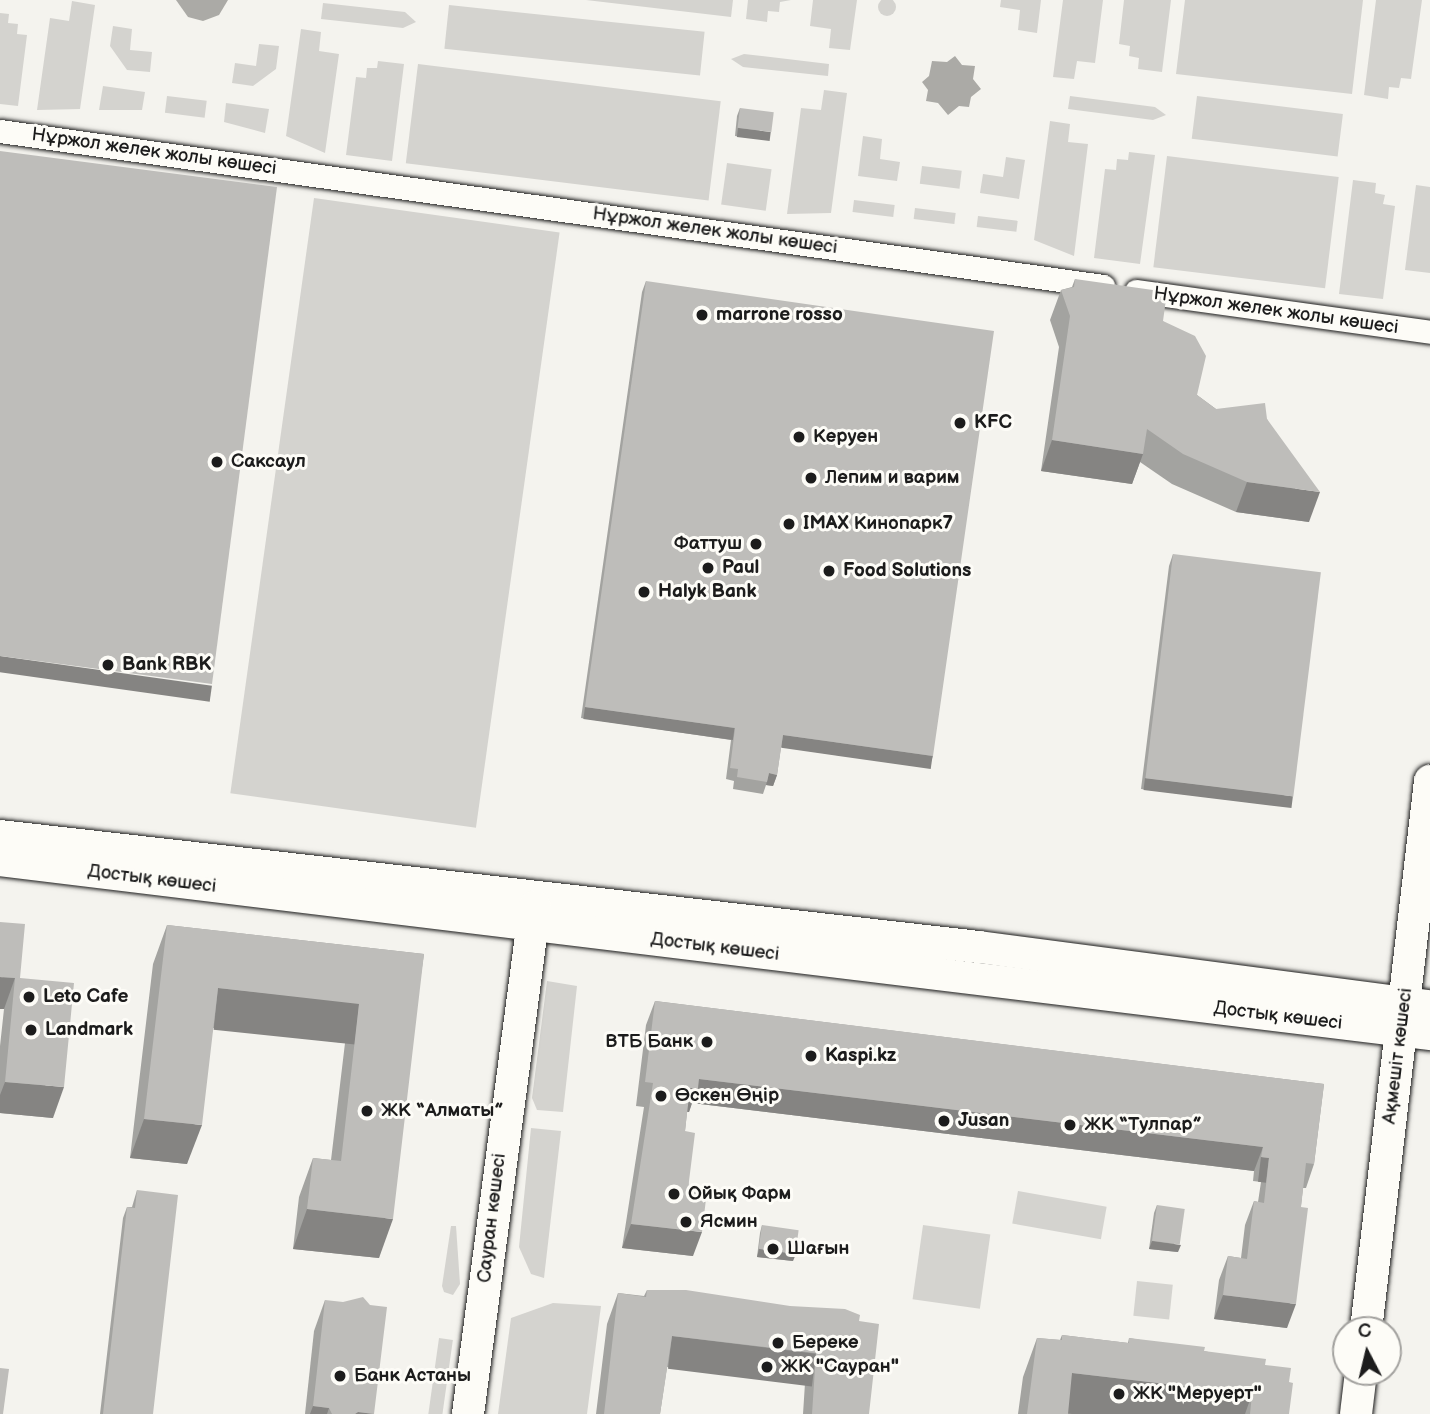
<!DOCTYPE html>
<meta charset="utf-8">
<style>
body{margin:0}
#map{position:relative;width:1430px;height:1414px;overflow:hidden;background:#f4f3ee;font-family:"Balsamiq Sans",sans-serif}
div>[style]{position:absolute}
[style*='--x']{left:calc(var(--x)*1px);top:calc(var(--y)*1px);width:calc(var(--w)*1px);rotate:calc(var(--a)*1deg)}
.green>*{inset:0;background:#d4d3cf;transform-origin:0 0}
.round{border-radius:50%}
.water>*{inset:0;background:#abaaa6}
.roads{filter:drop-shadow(0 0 2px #1c1c1c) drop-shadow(0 0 2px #1c1c1c)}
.street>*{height:23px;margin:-11.5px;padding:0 11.5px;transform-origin:11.5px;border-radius:11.5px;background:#fdfcf7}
.secondary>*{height:32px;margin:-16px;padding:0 16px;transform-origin:16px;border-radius:16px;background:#fdfcf7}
.wall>*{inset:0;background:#a3a3a0}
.shaded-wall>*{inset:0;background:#858482;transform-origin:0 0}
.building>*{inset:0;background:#bebdba;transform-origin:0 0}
.dots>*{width:19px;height:19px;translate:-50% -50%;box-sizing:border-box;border:4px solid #fdfcf7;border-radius:50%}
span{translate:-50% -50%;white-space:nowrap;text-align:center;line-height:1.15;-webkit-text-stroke:6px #fdfcf7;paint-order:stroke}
.street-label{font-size:19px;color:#1c1c1c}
.poi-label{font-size:19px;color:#1c1c1c;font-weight:700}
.left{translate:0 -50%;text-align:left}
.right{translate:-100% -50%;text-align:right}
.north{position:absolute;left:1332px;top:1316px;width:70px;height:70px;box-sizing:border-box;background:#fdfcf7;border:2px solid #a3a29f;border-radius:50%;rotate:353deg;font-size:19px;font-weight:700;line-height:28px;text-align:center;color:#1c1c1c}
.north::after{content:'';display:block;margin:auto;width:24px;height:32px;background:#1c1c1c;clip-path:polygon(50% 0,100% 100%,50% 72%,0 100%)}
</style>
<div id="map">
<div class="green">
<i class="round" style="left:878px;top:-2px;width:18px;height:18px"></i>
<i style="clip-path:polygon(586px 0,733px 0,731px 17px)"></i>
<i style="clip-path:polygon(748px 0,791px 0,780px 2px,779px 12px,768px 11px,767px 22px,746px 19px)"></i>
<i style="clip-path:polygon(813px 0,857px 0,850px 50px,829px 48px,831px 29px,810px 26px)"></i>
<i style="clip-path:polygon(1001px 0,1041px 0,1037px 33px,1018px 30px,1020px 10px,1000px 7px)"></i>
<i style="clip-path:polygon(1063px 0,1103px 0,1095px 63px,1077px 61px,1074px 79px,1053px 77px)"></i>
<i style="clip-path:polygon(1124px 0,1171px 0,1162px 72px,1138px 69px,1139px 58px,1129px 56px,1130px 46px,1119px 44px)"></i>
<i style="clip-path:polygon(1185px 0,1363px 0,1352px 94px,1176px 74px)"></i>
<i style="clip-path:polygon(1376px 0,1422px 0,1411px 79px,1401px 78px,1399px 88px,1389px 87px,1388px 99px,1364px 95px)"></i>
<i style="clip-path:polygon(72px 1px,95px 5px,80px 109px,37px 110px,50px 18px,69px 21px)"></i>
<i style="clip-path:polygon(323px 3px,405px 12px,416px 22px,403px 28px,321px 19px)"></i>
<i style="left:449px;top:5px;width:257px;height:44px;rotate:6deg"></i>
<i style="clip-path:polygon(0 13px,9px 14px,8px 23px,18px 24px,17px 34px,27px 35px,18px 106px,0 104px)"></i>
<i style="clip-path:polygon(113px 26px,132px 29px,130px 50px,152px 52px,150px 72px,127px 70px,110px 46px)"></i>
<i style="clip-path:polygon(301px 29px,321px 32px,319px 51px,339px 54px,325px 153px,286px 136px)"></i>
<i style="clip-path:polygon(259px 44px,279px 46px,276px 69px,253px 86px,232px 83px,235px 63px,256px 66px)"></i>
<i style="clip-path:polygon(744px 54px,829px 64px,828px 76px,743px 67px,731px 59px)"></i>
<i style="clip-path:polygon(378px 61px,404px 64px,392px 161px,346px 155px,356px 77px,366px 78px,367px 68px,377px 68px)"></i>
<i style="left:418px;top:64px;width:305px;height:100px;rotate:7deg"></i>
<i style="clip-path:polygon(103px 86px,145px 92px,142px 110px,99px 110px)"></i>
<i style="clip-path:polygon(824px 90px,847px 93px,831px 213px,787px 214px,801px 108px,821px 110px)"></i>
<i style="left:167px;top:96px;width:40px;height:17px;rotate:7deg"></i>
<i style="clip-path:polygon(1070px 96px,1155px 107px,1166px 115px,1153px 120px,1068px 109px)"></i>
<i style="left:1197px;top:96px;width:147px;height:43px;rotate:7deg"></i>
<i style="clip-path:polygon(226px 103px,269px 109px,265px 133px,224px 122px)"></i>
<i style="clip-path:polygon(1050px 121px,1070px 124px,1068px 142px,1088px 144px,1074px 256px,1034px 240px)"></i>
<i style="clip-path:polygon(863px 136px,882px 139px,880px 159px,900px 162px,897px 181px,858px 176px)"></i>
<i style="clip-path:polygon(1129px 152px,1155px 155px,1140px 264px,1094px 258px,1105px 169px,1116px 170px,1117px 159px,1128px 160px)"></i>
<i style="left:1167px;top:156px;width:173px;height:112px;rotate:7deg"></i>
<i style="clip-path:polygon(1006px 157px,1025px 160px,1019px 199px,980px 193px,983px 174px,1003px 177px)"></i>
<i style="left:727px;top:163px;width:45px;height:42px;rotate:8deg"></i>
<i style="left:922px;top:166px;width:40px;height:18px;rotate:7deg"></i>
<i style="clip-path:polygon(1353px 180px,1376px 183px,1375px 193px,1385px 195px,1383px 204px,1395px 206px,1383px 299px,1339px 294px)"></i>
<i style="clip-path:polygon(1416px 185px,1430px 187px,1430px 273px,1405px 270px)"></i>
<i style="left:314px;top:198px;width:248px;height:601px;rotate:8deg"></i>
<i style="left:854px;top:200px;width:41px;height:12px;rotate:7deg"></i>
<i style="left:915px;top:208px;width:41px;height:11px;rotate:7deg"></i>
<i style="left:978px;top:216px;width:40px;height:11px;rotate:7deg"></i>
<i style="clip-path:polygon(547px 981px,577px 986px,563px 1112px,537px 1110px,532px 1098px)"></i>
<i style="clip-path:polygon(531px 1128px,561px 1131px,544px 1278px,531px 1274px,519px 1247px)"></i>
<i style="left:1018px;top:1191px;width:90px;height:33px;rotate:10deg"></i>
<i style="left:923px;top:1225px;width:68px;height:75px;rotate:8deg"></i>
<i style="clip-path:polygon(451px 1226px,456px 1226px,460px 1284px,453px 1295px,444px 1292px,442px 1286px)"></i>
<i style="left:1137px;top:1281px;width:36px;height:35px;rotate:6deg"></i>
<i style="clip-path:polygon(553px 1303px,601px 1306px,587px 1414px,498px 1414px,511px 1318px)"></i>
<i style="left:439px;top:1338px;width:14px;height:77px;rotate:8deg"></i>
</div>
<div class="water">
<i style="clip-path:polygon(176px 0,228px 0,219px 15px,203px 21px,188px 17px)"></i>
<i style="clip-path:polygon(955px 56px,962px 65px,975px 66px,973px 79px,981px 89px,971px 97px,969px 107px,959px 106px,948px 115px,938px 103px,926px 101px,928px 90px,922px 82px,929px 76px,932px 61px,947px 62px)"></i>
</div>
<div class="roads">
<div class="street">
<i style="--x:0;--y:131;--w:1114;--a:8"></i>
<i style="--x:1136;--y:291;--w:297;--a:7.9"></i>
</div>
<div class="secondary">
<i style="--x:0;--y:836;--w:985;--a:6.47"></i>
<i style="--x:979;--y:947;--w:455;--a:7.5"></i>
<i style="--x:0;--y:860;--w:1441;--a:6.94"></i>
<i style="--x:1366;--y:1330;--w:553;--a:-83.35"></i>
<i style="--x:468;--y:1414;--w:512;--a:-82.49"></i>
<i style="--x:1356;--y:1414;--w:42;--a:-83.2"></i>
</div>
</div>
<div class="wall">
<i style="clip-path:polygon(740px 108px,768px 140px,735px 136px,737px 116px)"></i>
<i style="clip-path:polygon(1075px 279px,1163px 321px,1197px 395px,1216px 409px,1267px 419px,1309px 522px,1236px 512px,1172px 484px,1140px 462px,1132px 484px,1041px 471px,1059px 347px,1050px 320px,1061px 290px,1072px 287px)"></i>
<i style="clip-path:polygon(646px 281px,933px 756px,929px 768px,781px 747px,777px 775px,773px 786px,766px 785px,763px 794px,733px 789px,734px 781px,726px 779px,731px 740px,581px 718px,642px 292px)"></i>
<i style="clip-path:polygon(1173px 554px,1289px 807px,1141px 789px,1169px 566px)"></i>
<i style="clip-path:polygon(0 922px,20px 978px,53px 1118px,0 1113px,0 1046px,4px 1009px)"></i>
<i style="clip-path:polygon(167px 925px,424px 954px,379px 1258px,293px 1249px,299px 1197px,313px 1158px,331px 1160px,345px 1043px,213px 1028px,187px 1164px,130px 1158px,153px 964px)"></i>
<i style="clip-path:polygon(655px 1001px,1324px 1084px,1314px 1164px,1306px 1188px,1303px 1188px,1287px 1328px,1214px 1319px,1219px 1280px,1228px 1256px,1241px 1258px,1245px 1225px,1254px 1201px,1258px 1202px,1261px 1182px,1253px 1181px,1254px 1171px,692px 1103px,689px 1112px,687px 1112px,685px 1131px,693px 1256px,622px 1248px,644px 1107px,636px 1106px,646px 1025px)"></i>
<i style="clip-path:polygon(137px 1190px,153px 1414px,100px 1414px,123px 1218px,127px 1207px,132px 1207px)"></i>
<i style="clip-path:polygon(1157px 1205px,1178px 1252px,1149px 1249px,1154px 1213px)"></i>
<i style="clip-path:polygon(762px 1225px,793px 1261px,757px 1257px,760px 1233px)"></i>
<i style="clip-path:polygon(647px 1290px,859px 1321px,869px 1414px,803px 1414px,805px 1383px,667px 1367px,660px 1414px,596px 1414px,607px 1324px,618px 1293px,644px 1296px)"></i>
<i style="clip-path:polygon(325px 1300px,374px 1414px,305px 1414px,314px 1331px)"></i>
<i style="clip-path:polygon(1062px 1335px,1128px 1343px,1129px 1338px,1204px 1351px,1265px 1365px,1289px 1382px,1289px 1414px,1018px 1414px,1023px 1377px,1037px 1338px,1060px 1340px)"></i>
</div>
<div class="shaded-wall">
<i style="left:738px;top:128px;width:33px;height:9px;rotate:7deg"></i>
<i style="clip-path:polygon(1052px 440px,1143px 454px,1132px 484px,1041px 471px)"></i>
<i style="clip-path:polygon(1247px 482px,1320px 492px,1309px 522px,1236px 512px)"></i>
<i style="left:0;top:656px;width:214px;height:16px;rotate:8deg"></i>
<i style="left:585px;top:707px;width:151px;height:12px;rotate:8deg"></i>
<i style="left:783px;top:735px;width:151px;height:13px;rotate:8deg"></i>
<i style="clip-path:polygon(769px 773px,777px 775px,773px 786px,766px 785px)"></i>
<i style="left:1145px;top:778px;width:149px;height:12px;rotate:7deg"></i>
<i style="clip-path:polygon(0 977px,15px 978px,4px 1009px,0 1009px)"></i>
<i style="left:218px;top:988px;width:142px;height:42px;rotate:6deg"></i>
<i style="clip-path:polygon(699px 1079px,1263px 1147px,1254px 1171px,692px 1103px,689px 1112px,681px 1111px,690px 1088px)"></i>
<i style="clip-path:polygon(5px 1082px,64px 1087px,53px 1118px,0 1113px,0 1095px)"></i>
<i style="clip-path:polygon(144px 1119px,202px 1125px,187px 1164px,130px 1158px)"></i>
<i style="left:1261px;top:1157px;width:8px;height:25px;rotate:7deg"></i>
<i style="clip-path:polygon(307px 1209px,393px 1219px,379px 1258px,293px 1249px)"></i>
<i style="clip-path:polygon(631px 1224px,702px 1232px,693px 1256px,622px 1248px)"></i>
<i style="clip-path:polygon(1152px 1241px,1181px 1245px,1178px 1252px,1149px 1249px)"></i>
<i style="clip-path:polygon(759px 1249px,796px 1254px,793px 1261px,757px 1257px)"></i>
<i style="clip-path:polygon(1223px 1295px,1296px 1304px,1287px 1328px,1214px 1319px)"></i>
<i style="left:672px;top:1336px;width:145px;height:33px;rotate:7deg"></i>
<i style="clip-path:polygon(1072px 1373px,1252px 1394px,1245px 1414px,1072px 1414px,1058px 1412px)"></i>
<i style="clip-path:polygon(313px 1406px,329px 1408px,327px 1414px,310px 1414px)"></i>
<i style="clip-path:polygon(358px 1412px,374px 1414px,355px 1414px)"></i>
</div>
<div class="building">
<i style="left:740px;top:108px;width:34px;height:20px;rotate:7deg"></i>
<i style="clip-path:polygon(0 151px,277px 187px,212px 684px,0 656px)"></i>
<i style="clip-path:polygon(1075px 279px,1167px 292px,1163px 321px,1195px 336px,1206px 356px,1197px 395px,1216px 409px,1265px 403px,1267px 419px,1320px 492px,1247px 482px,1183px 454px,1147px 429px,1143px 454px,1052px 440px,1070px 316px,1061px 290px,1074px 287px)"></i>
<i style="clip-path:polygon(646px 281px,994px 331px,933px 756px,783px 735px,777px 775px,769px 773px,767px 782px,737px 777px,738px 769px,730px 768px,735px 728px,585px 707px)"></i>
<i style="left:1173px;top:554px;width:149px;height:226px;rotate:7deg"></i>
<i style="clip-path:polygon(0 922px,25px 924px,20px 978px,74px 983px,64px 1087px,5px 1082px,15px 978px,0 977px)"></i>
<i style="clip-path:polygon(167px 925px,424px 954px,393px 1219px,307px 1209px,313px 1158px,341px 1161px,359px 1004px,218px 988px,202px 1125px,144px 1119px)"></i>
<i style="clip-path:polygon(655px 1001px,1324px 1084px,1314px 1164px,1306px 1163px,1301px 1207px,1308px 1208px,1296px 1304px,1223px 1295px,1228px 1256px,1247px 1259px,1254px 1201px,1264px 1203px,1269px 1158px,1261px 1157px,1263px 1147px,699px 1079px,698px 1088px,690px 1088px,685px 1131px,695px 1133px,688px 1189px,707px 1191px,702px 1232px,631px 1224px,653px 1083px,645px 1082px)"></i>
<i style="clip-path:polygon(137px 1190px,178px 1195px,153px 1414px,103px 1414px,127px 1207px,135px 1208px)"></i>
<i style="left:1157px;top:1205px;width:28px;height:36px;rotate:8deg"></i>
<i style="left:762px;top:1225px;width:37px;height:24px;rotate:8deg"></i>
<i style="clip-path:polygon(647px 1290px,686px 1290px,790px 1306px,845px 1309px,860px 1315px,859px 1321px,879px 1324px,869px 1414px,812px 1414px,816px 1353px,672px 1336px,660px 1414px,604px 1414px,618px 1293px,646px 1297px)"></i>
<i style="clip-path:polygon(363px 1297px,370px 1305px,387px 1307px,374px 1414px,358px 1412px,355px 1414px,332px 1414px,329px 1408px,313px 1406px,325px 1300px,343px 1302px)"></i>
<i style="clip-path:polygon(1062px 1335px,1129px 1343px,1129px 1338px,1205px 1347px,1204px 1351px,1266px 1359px,1265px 1365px,1291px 1368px,1289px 1382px,1293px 1383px,1289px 1414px,1250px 1414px,1252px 1394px,1072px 1373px,1068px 1414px,1027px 1414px,1037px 1338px,1062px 1340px)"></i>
<i style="clip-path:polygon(0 1368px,9px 1369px,3px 1414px,0 1414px)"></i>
</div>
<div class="dots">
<i style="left:702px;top:315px;background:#1c1c1c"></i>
<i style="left:960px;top:423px;background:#1c1c1c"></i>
<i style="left:799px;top:437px;background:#1c1c1c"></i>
<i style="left:217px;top:462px;background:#1c1c1c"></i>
<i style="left:811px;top:478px;background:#1c1c1c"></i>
<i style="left:789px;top:524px;background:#1c1c1c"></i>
<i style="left:756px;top:544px;background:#1c1c1c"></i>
<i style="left:708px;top:568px;background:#1c1c1c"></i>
<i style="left:829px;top:571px;background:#1c1c1c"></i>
<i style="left:644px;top:592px;background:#1c1c1c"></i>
<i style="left:108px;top:665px;background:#1c1c1c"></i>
<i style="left:29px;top:997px;background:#1c1c1c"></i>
<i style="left:31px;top:1030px;background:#1c1c1c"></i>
<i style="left:707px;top:1042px;background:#1c1c1c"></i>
<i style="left:811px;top:1056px;background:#1c1c1c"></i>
<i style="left:661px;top:1096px;background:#1c1c1c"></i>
<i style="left:367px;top:1111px;background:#1c1c1c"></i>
<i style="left:944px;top:1121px;background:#1c1c1c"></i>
<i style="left:1070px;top:1125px;background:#1c1c1c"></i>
<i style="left:674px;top:1194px;background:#1c1c1c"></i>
<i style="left:686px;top:1222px;background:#1c1c1c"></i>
<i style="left:773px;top:1249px;background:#1c1c1c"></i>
<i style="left:778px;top:1343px;background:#1c1c1c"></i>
<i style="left:767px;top:1367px;background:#1c1c1c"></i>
<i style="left:340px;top:1376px;background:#1c1c1c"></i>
<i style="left:1119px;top:1394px;background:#1c1c1c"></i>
</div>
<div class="street-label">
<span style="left:154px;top:152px;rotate:8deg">Нұржол желек жолы көшесі</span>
<span style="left:715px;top:231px;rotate:8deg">Нұржол желек жолы көшесі</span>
<span style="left:1276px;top:311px;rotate:8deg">Нұржол желек жолы көшесі</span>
<span style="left:152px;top:879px;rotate:7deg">Достық көшесі</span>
<span style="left:715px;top:947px;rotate:7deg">Достық көшесі</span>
<span style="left:1278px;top:1016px;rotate:7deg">Достық көшесі</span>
<span style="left:1398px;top:1056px;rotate:-83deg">Ақмешіт көшесі</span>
<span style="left:492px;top:1218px;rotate:-83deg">Сауран көшесі</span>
</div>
<div class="poi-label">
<span class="left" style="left:716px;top:315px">marrone rosso</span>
<span class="left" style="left:974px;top:423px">KFC</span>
<span class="left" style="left:813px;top:437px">Керуен</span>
<span class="left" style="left:231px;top:462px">Саксаул</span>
<span class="left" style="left:825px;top:478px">Лепим и варим</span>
<span class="left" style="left:803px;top:524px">IMAX Кинопарк7</span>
<span class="right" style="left:742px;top:544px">Фаттуш</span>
<span class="left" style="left:722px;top:568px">Paul</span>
<span class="left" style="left:843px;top:571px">Food Solutions</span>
<span class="left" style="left:658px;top:592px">Halyk Bank</span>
<span class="left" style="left:122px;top:665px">Bank RBK</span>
<span class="left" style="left:43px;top:997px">Leto Cafe</span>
<span class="left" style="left:45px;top:1030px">Landmark</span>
<span class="right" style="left:693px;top:1042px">ВТБ Банк</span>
<span class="left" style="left:825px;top:1056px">Kaspi.kz</span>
<span class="left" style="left:675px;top:1096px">Өскен Өңір</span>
<span class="left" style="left:381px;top:1111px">ЖК “Алматы”</span>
<span class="left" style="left:958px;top:1121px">Jusan</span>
<span class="left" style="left:1084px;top:1125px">ЖК “Тулпар”</span>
<span class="left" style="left:688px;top:1194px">Ойық Фарм</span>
<span class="left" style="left:700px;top:1222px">Ясмин</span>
<span class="left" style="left:787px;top:1249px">Шағын</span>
<span class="left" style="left:792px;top:1343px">Береке</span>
<span class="left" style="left:781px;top:1367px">ЖК "Сауран"</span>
<span class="left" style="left:354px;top:1376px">Банк Астаны</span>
<span class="left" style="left:1133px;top:1394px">ЖК "Меруерт"</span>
</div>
<div class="north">С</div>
</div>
